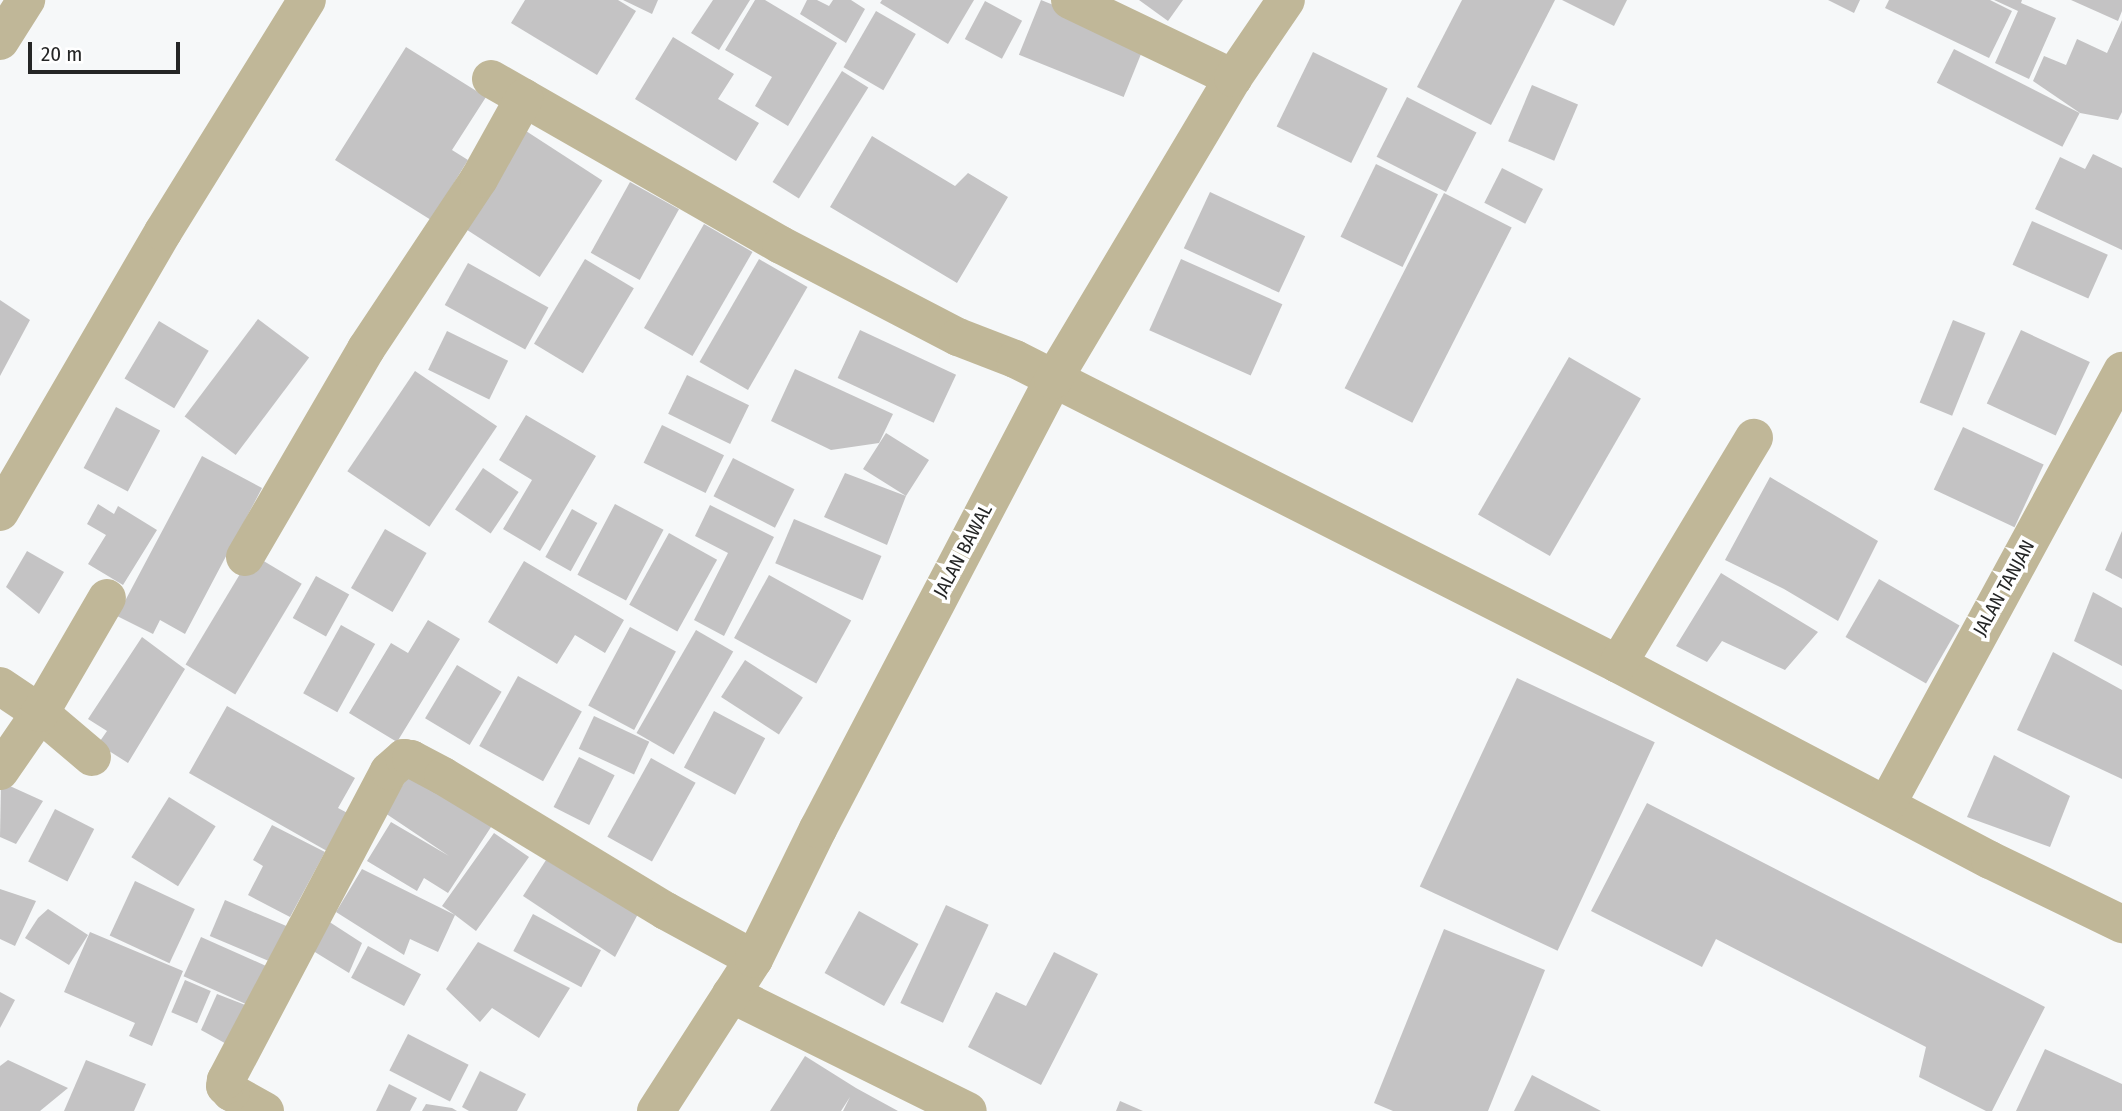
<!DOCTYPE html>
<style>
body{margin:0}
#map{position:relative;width:2122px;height:1111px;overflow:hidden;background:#f6f8f9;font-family:"Fira Sans Condensed",sans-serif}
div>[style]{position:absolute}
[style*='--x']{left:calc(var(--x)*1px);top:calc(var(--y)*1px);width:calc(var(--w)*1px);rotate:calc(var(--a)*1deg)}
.building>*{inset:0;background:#c4c3c4;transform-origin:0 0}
.street>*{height:38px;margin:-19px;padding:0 19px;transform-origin:19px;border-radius:19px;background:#c0b798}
span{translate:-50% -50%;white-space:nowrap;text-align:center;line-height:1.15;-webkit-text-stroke:7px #fff;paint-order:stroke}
.street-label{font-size:19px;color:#252626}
.scale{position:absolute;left:28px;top:42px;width:152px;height:32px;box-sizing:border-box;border:4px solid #252626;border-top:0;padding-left:9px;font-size:21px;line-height:24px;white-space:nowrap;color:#252626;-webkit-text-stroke:5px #fff;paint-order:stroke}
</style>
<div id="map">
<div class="building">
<i style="clip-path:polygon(525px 0,618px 0,636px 11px,597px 75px,511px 23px)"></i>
<i style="clip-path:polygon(623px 0,658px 0,652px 14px)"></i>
<i style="clip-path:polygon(713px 0,750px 0,719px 50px,691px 33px)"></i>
<i style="clip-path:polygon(755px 0,765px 0,837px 43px,788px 126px,755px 106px,772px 77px,725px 50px)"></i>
<i style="clip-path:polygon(807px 0,817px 0,829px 6px,833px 0,851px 0,865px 9px,846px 43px,800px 14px)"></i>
<i style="clip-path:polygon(882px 0,974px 0,948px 44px,880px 3px)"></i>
<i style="left:1041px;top:0;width:113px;height:59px;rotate:22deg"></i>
<i style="clip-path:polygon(1139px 0,1183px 0,1168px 21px)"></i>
<i style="clip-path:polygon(1462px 0,1555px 0,1491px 125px,1417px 87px)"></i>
<i style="clip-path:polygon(1562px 0,1627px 0,1614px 26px)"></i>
<i style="clip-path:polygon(1828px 0,1860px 0,1854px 13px)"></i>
<i style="clip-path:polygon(1889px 0,1990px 0,2012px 11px,1989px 58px,1885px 8px)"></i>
<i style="clip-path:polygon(1994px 0,2022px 0,2021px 3px,2056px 18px,2029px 79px,1995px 63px,2018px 11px)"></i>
<i style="clip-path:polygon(2071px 0,2122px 0,2122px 11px,2118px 21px)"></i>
<i style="left:985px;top:1px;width:42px;height:43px;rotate:28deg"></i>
<i style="left:876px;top:11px;width:46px;height:65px;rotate:30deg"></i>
<i style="clip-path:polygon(2122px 20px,2122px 112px,2118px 120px,2080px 113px,2033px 81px,2044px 56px,2066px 65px,2077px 39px,2107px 53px)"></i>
<i style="clip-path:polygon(673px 37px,734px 74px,718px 99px,759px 123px,736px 161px,635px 99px)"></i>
<i style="clip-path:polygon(406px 47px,486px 97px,452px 150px,468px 160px,431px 220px,335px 160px)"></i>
<i style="left:1954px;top:49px;width:141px;height:38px;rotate:27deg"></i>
<i style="left:1313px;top:52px;width:83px;height:83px;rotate:26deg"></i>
<i style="left:842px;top:71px;width:31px;height:131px;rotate:32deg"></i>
<i style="left:1532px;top:85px;width:50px;height:61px;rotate:23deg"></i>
<i style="left:1407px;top:97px;width:78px;height:67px;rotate:27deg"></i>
<i style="left:526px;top:131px;width:91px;height:115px;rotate:33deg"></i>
<i style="clip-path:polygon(872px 136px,955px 186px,968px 173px,1008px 197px,957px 283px,830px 207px)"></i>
<i style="clip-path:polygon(2093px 154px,2122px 168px,2122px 250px,2035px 209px,2060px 157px,2085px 169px)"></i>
<i style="left:1376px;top:164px;width:69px;height:81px;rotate:26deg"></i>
<i style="left:1502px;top:168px;width:46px;height:39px;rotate:27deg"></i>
<i style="left:630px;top:182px;width:56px;height:81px;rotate:29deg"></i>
<i style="left:1210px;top:192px;width:105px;height:62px;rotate:25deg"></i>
<i style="left:1444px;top:193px;width:76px;height:219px;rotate:27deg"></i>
<i style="left:2032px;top:221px;width:83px;height:48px;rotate:24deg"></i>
<i style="left:704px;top:224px;width:56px;height:120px;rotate:30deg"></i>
<i style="left:585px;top:259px;width:57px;height:99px;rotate:31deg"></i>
<i style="left:759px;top:259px;width:56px;height:119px;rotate:30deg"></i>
<i style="left:1181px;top:259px;width:111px;height:78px;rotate:24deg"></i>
<i style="left:468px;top:263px;width:92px;height:48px;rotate:29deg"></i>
<i style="clip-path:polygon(0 300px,30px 320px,0 376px)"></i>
<i style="left:258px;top:319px;width:64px;height:122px;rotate:37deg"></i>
<i style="left:1953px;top:320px;width:35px;height:89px;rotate:22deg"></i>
<i style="left:159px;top:321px;width:58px;height:67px;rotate:31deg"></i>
<i style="left:860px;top:330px;width:106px;height:53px;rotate:25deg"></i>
<i style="left:2021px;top:330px;width:76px;height:81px;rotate:25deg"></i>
<i style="left:447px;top:331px;width:68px;height:43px;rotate:26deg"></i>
<i style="left:1569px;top:357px;width:83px;height:182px;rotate:30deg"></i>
<i style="clip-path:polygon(795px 369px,893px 414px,879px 443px,831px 450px,771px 421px)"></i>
<i style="left:415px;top:371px;width:99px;height:121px;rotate:34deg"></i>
<i style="left:687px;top:375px;width:69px;height:43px;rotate:26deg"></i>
<i style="left:116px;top:407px;width:50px;height:69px;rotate:28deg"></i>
<i style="clip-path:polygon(526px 415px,596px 456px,540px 551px,503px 529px,532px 480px,499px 460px)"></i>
<i style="left:662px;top:425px;width:69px;height:42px;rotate:26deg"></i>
<i style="left:1963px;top:427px;width:89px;height:69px;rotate:25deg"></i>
<i style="clip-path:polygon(886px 433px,929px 460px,906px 496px,887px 545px,824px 517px,845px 473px,906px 496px,863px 469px)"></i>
<i style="clip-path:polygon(202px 456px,262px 488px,185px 634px,160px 620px,153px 634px,117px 616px)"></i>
<i style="left:733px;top:458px;width:69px;height:43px;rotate:27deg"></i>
<i style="left:483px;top:468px;width:43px;height:50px;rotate:34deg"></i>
<i style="clip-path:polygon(1770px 477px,1878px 541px,1838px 621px,1784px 589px,1725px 560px)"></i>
<i style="clip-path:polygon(98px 504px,114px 514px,118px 506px,157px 530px,123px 585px,88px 564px,106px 535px,87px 524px)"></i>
<i style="left:615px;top:504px;width:55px;height:80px;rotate:28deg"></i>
<i style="clip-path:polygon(710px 505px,774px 537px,724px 636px,694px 620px,728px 553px,695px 536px)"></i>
<i style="left:572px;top:509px;width:29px;height:55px;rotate:29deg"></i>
<i style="left:794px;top:519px;width:95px;height:48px;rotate:23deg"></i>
<i style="left:385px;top:529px;width:48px;height:68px;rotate:30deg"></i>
<i style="clip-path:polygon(2122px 531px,2122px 579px,2105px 570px)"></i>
<i style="left:669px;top:533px;width:55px;height:82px;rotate:29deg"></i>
<i style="clip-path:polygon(27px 551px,64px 572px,39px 614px,6px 587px)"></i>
<i style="left:252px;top:554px;width:58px;height:129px;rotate:31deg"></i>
<i style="clip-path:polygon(524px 561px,624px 620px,605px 653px,575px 635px,557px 664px,488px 622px)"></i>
<i style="clip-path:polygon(1721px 573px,1818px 632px,1785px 670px,1722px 641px,1707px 662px,1676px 646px)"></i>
<i style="left:769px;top:575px;width:94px;height:72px;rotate:29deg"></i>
<i style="left:316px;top:576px;width:38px;height:48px;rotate:29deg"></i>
<i style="left:1879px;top:579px;width:93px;height:67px;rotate:30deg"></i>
<i style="clip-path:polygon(2093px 592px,2122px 608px,2122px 666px,2074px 641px)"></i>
<i style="clip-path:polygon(428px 620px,460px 639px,397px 742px,349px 713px,391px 643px,408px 653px)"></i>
<i style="left:341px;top:625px;width:39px;height:78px;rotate:29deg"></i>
<i style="left:630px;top:627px;width:52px;height:89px;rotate:28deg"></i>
<i style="left:696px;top:630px;width:43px;height:119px;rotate:30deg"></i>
<i style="clip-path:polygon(142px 637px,185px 669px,128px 763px,98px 744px,107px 731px,88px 719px)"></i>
<i style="clip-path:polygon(2053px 652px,2122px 690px,2122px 779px,2017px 730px)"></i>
<i style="left:745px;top:660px;width:69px;height:44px;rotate:33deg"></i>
<i style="left:457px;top:665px;width:52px;height:62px;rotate:31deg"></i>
<i style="left:518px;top:676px;width:73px;height:80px;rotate:29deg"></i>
<i style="left:1517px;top:678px;width:152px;height:230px;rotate:25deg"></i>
<i style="clip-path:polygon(227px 706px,355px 778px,338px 808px,355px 817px,334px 855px,189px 773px)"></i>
<i style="left:714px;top:711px;width:58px;height:64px;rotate:28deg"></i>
<i style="left:594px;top:716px;width:61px;height:36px;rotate:25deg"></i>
<i style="clip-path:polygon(1994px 755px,2070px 796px,2050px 847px,1967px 817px)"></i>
<i style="left:579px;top:757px;width:40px;height:56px;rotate:27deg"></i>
<i style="left:651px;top:758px;width:51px;height:90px;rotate:29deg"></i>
<i style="clip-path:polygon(411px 772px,493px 824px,448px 893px,424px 878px,417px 891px,367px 861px,391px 822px,449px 856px,385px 813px)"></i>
<i style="clip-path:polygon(1px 782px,43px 801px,16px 844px,0 837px)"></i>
<i style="left:169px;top:797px;width:55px;height:71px;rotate:32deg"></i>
<i style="clip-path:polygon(1647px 803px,2045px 1007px,1992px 1111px,1986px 1111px,1919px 1077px,1926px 1047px,1716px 939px,1702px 967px,1591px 911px)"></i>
<i style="left:55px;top:809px;width:44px;height:59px;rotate:27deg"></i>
<i style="clip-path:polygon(272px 825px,325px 852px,290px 917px,248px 895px,263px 866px,253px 860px)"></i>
<i style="clip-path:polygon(494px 833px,529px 857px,476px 931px,455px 915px,438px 952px,410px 939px,404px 955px,336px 912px,362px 869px,455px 915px,442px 906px)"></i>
<i style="clip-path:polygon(546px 860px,638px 914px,615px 957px,523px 896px)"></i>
<i style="left:135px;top:881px;width:66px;height:60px;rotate:25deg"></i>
<i style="clip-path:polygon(0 889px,36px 901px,15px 946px,0 939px)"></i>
<i style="left:225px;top:900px;width:75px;height:39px;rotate:23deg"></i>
<i style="left:946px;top:905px;width:47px;height:108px;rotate:25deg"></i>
<i style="clip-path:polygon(48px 909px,88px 935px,69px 965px,25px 938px,38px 918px)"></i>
<i style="left:859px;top:911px;width:68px;height:71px;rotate:29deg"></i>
<i style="left:533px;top:914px;width:77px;height:42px;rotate:28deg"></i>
<i style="clip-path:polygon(328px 921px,362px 943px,349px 973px,310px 949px)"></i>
<i style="clip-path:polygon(1444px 929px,1545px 970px,1488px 1111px,1393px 1111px,1374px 1103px)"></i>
<i style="clip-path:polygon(90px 932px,183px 971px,152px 1046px,129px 1036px,135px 1023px,64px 992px)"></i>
<i style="left:201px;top:937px;width:78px;height:43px;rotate:24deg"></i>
<i style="clip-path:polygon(478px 942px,570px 988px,539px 1038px,492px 1008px,480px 1022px,446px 989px)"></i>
<i style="left:368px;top:946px;width:60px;height:36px;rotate:28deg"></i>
<i style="clip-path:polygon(1054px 952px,1098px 974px,1041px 1085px,968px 1047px,996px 992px,1026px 1006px)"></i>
<i style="left:185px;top:980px;width:28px;height:35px;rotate:23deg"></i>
<i style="clip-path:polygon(0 992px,15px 1000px,0 1028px)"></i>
<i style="clip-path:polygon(217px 994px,248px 1006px,232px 1047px,201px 1030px)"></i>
<i style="left:408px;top:1034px;width:68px;height:41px;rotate:27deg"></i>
<i style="clip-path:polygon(2045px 1049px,2122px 1084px,2122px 1111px,2016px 1111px)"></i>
<i style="clip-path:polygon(805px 1056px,856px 1088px,898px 1111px,843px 1111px,850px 1097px,841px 1111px,770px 1111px)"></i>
<i style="clip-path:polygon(8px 1060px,68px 1088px,40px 1111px,0 1111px,0 1066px)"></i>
<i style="clip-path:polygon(86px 1060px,146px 1084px,134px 1111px,64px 1111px)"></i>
<i style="clip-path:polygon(480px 1071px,526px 1094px,517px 1111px,469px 1111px,462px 1107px)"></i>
<i style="clip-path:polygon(1532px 1075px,1601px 1111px,1514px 1111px)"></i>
<i style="clip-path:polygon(389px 1084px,417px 1098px,410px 1111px,376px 1111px)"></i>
<i style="clip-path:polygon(1120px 1101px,1143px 1111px,1116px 1111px)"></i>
<i style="clip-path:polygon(426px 1104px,452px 1108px,457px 1111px,422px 1111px)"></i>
</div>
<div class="street">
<i style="--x:1070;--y:0;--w:181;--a:25.6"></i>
<i style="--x:0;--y:41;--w:49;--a:-57.6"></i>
<i style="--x:491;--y:79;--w:334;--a:29.8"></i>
<i style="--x:781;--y:245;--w:199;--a:27.5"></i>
<i style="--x:958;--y:337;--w:61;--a:21.1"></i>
<i style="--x:1015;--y:359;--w:676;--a:26.83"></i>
<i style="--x:1618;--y:664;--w:420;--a:27.8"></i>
<i style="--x:1990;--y:860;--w:147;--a:25.9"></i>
<i style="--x:0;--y:512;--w:324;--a:-59.8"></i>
<i style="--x:163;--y:232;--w:273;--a:-58.2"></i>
<i style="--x:245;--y:557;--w:241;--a:-59.8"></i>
<i style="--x:366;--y:349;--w:204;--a:-56.4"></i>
<i style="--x:479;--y:179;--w:93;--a:-60.9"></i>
<i style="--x:1618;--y:664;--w:264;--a:-59"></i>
<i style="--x:0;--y:686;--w:48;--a:34"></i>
<i style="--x:40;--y:713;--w:68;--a:40.2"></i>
<i style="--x:0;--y:771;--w:70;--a:-55.4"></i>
<i style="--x:40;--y:713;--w:133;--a:-59.8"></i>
<i style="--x:1887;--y:804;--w:493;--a:-61.5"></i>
<i style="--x:731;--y:994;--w:264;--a:26.3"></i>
<i style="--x:265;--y:1111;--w:39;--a:-151"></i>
<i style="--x:231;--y:1092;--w:8;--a:-135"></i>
<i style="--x:225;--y:1086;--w:6;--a:-81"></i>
<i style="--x:226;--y:1080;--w:349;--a:-62.2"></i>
<i style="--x:389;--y:771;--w:20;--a:-41"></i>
<i style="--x:404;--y:758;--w:7;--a:8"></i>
<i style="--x:411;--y:759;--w:36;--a:28"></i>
<i style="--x:443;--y:776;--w:261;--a:31.2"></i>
<i style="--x:666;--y:911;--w:100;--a:28.6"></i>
<i style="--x:656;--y:1111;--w:181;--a:-57.2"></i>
<i style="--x:754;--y:959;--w:145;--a:-63.8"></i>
<i style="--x:818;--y:829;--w:507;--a:-62.37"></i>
<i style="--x:1053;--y:380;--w:352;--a:-59.2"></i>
<i style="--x:1233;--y:78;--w:94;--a:-55.8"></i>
</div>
<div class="street-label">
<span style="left:963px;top:551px;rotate:-62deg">JALAN BAWAL</span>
<span style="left:2004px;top:588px;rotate:-61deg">JALAN TANJAN</span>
</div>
<div class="scale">20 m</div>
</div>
